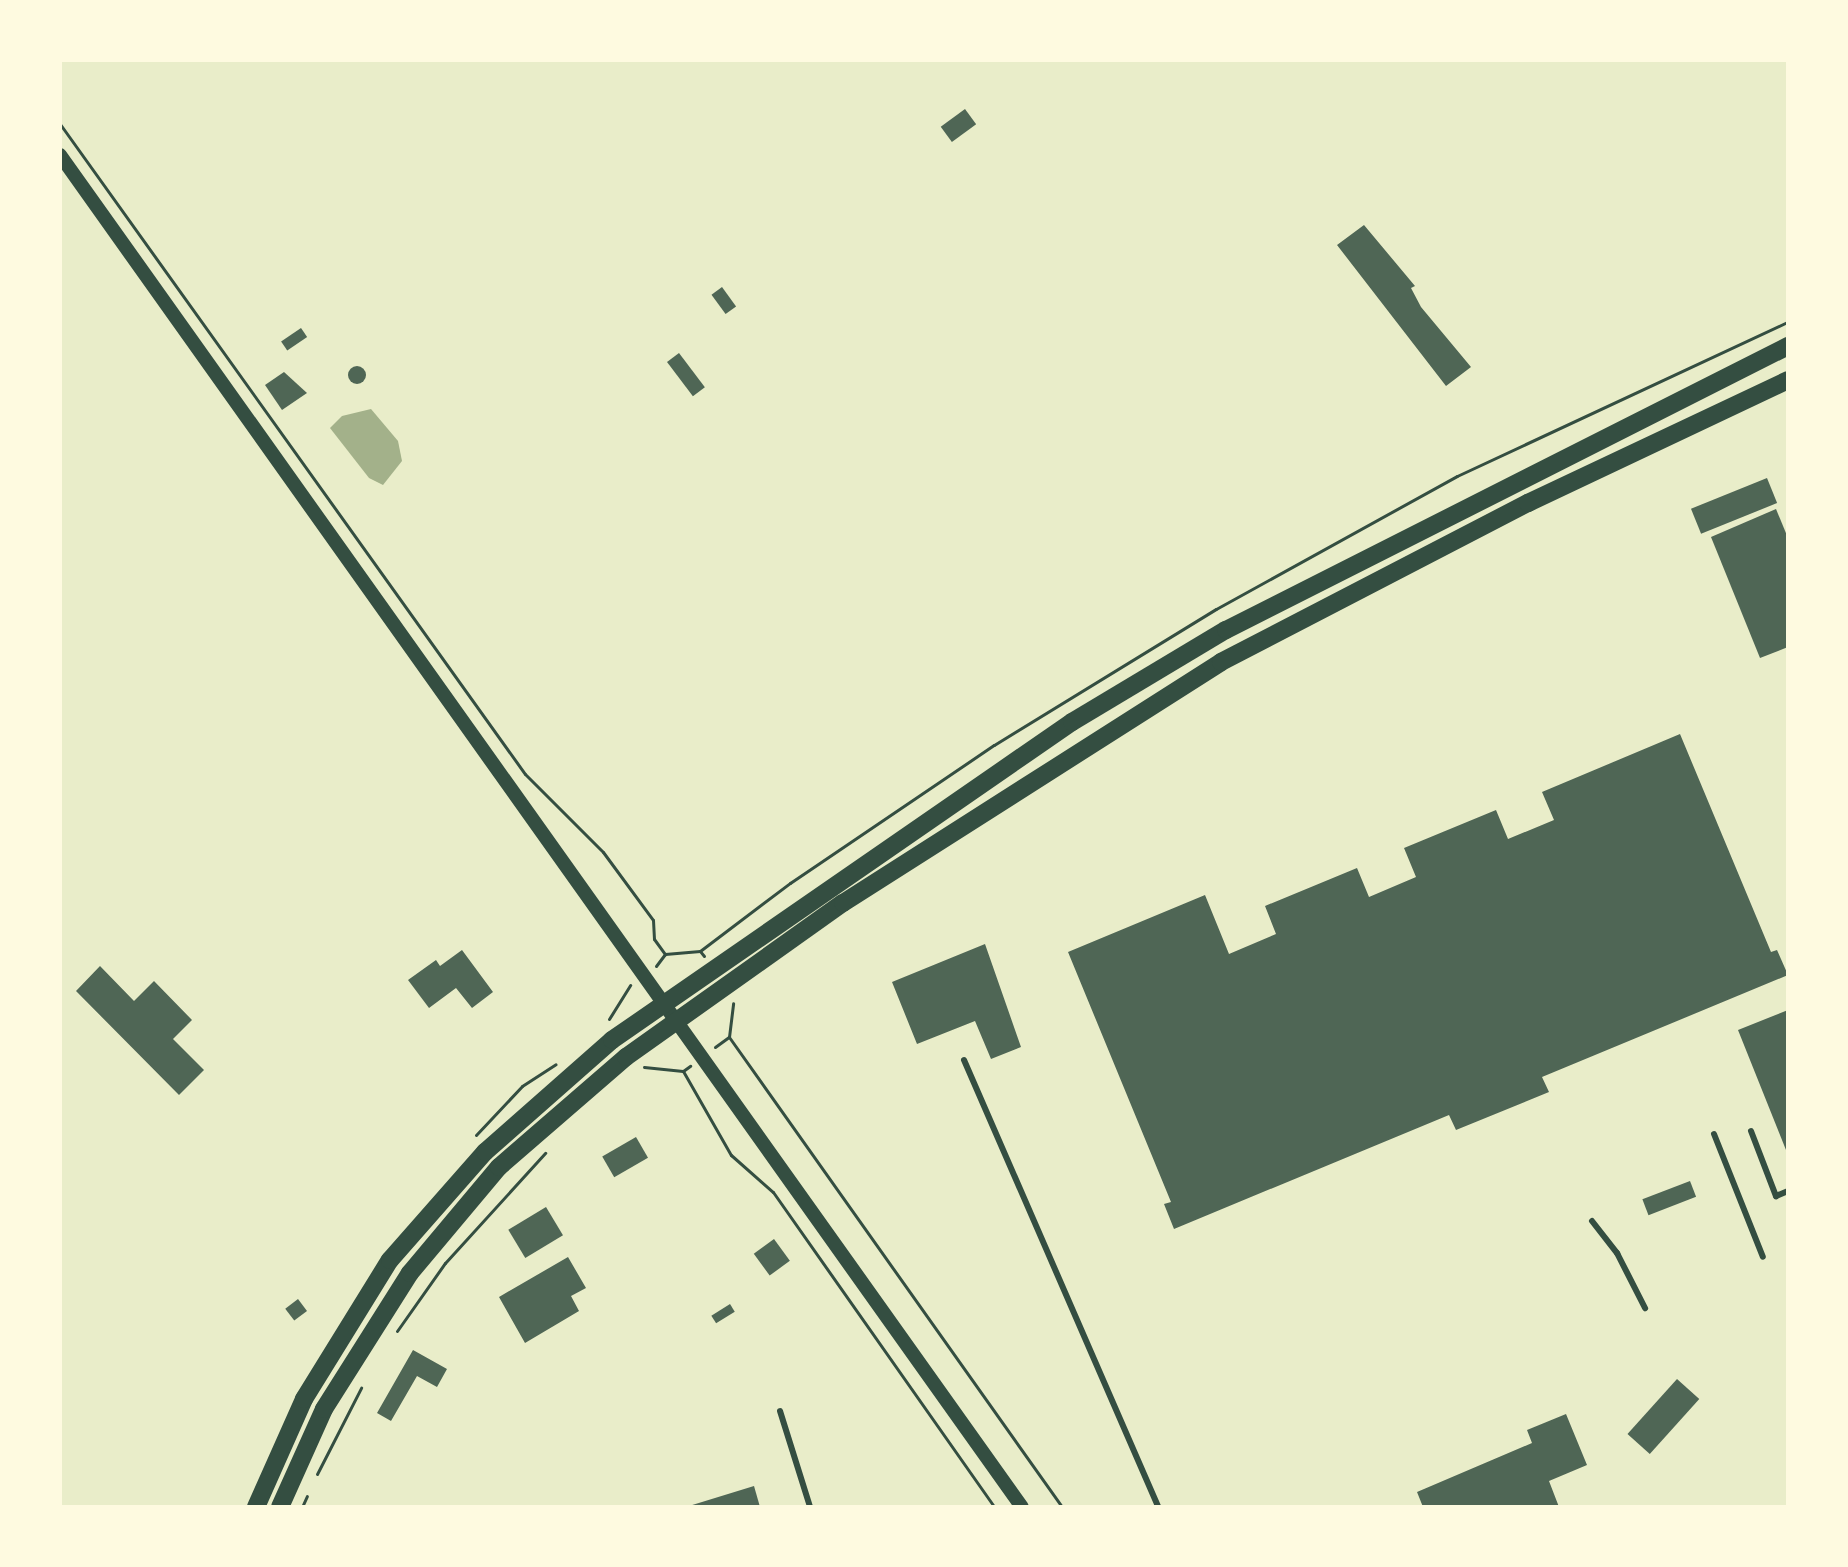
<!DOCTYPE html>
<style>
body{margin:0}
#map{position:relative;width:1848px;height:1567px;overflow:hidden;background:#e9edc9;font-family:"Playfair Display",serif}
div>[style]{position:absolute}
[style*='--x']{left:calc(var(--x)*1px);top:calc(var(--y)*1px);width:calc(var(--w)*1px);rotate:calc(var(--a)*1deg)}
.water>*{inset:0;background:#a3b18a}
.building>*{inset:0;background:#4f6655;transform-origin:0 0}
.round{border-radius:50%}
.path>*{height:3px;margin:-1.5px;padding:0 1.5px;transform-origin:1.5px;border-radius:1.5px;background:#344e41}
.service>*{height:6px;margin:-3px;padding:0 3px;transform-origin:3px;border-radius:3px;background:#344e41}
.tertiary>*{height:14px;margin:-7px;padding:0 7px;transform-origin:7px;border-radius:7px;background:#344e41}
.primary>*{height:18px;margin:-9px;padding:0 9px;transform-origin:9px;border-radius:9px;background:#344e41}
span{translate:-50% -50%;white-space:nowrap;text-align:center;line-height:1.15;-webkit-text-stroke:6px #fefae0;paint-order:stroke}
.frame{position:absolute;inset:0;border:62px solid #fefae0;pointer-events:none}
</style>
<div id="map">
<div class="water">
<i style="clip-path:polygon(371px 409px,398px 441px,402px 461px,383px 485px,369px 478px,330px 428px,342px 416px)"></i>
</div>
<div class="building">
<i style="left:965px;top:109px;width:19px;height:30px;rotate:54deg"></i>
<i style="clip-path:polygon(1364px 225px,1415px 286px,1411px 288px,1421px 307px,1471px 367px,1446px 386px,1337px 245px)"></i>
<i style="left:722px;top:287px;width:24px;height:13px;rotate:54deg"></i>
<i style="left:301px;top:328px;width:11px;height:24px;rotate:56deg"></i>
<i style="left:679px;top:353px;width:43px;height:15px;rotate:53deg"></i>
<i class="round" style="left:348px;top:366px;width:18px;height:18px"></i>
<i style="clip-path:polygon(284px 372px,307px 393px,282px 410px,265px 385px)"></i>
<i style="left:1767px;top:478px;width:27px;height:82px;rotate:68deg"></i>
<i style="clip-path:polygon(1776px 509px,1788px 538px,1788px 647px,1760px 658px,1711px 537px)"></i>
<i style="clip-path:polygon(1680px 734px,1771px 952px,1777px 950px,1788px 975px,1542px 1077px,1549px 1092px,1456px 1130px,1449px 1115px,1174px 1229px,1164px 1204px,1171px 1202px,1068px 952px,1205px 895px,1229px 954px,1276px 934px,1265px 906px,1357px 868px,1369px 897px,1416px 877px,1404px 848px,1496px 810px,1508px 839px,1554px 820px,1542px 792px)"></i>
<i style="clip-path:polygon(985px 944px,1021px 1047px,991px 1059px,975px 1021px,917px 1044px,892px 982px)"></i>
<i style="clip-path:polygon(462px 950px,493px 992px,472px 1008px,456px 988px,429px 1008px,408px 980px,436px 960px,440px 966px)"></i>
<i style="clip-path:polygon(100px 966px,134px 1001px,154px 981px,192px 1020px,173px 1039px,204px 1070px,179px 1095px,76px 991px)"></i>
<i style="clip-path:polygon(1788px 1010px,1788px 1155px,1738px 1030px)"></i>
<i style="left:636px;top:1137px;width:24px;height:39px;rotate:60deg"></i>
<i style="left:1690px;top:1181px;width:17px;height:51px;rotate:69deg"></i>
<i style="left:546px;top:1207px;width:33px;height:44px;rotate:59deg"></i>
<i style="left:774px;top:1239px;width:27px;height:25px;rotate:54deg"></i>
<i style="clip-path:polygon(568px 1257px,586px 1288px,571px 1296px,579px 1311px,525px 1343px,499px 1297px)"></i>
<i style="left:298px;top:1299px;width:15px;height:16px;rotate:53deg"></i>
<i style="left:730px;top:1304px;width:9px;height:22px;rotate:58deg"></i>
<i style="clip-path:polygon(413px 1350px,447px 1369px,437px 1387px,417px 1376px,391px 1421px,377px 1413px)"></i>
<i style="left:1677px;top:1379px;width:30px;height:74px;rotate:42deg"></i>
<i style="clip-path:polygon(1566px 1414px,1587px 1465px,1549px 1481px,1559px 1507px,1423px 1507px,1417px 1492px,1532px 1443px,1527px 1430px)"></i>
<i style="clip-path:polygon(754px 1486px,760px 1507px,689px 1507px,689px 1506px)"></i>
</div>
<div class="path">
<i style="--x:60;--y:124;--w:799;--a:54.42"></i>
<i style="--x:525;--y:774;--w:110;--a:45"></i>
<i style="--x:603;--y:852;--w:84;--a:53.7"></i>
<i style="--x:653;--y:920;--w:19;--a:87"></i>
<i style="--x:654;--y:939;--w:19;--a:54"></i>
<i style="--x:665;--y:954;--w:35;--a:-5"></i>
<i style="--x:704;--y:956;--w:6;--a:-129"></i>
<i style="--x:700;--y:951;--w:113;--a:-37.1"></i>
<i style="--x:790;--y:883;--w:246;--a:-34.1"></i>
<i style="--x:994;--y:745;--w:260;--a:-31.5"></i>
<i style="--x:1216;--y:609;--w:275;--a:-28.9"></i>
<i style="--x:1457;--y:476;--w:365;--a:-25"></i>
<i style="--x:656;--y:966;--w:15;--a:-53"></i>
<i style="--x:609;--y:1019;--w:40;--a:-58"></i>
<i style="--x:729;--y:1037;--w:576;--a:54.68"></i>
<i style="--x:715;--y:1047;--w:17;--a:-36"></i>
<i style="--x:729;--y:1037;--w:34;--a:-83"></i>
<i style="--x:644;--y:1067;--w:39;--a:6"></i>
<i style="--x:683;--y:1071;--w:9;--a:-36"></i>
<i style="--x:683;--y:1071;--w:97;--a:60.3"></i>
<i style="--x:731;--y:1155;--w:56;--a:41.4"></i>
<i style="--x:773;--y:1192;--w:385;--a:54.9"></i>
<i style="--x:476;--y:1135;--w:67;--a:-46.8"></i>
<i style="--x:522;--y:1086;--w:40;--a:-32.9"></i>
<i style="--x:397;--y:1331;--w:83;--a:-54.8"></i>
<i style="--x:445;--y:1263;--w:149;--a:-47.7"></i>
<i style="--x:317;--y:1474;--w:97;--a:-62.9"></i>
<i style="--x:302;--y:1507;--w:12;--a:-66"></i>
</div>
<div class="service">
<i style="--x:964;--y:1060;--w:486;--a:66.5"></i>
<i style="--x:1751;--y:1131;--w:70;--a:69"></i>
<i style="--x:1776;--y:1196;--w:13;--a:-23"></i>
<i style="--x:1714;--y:1134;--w:132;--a:68.3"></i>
<i style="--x:1592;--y:1221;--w:41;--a:52"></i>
<i style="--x:1617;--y:1253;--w:62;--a:63"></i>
<i style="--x:780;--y:1411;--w:101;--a:72.6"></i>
</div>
<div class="tertiary">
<i style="--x:60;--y:155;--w:1659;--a:54.57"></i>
</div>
<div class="primary">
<i style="--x:256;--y:1507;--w:118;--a:-66"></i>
<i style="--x:304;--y:1399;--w:163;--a:-58.3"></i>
<i style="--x:390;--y:1260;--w:144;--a:-48.7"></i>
<i style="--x:485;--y:1152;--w:169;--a:-41.4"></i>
<i style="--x:612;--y:1040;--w:559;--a:-34.66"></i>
<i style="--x:1072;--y:722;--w:179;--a:-30.9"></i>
<i style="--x:1226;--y:630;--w:630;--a:-26.81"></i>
<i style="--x:280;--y:1507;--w:107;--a:-65.8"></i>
<i style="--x:324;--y:1409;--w:161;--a:-57.7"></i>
<i style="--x:410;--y:1273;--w:138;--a:-50"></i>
<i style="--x:499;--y:1167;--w:168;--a:-40.9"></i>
<i style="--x:626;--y:1057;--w:266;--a:-35.4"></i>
<i style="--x:843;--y:903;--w:448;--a:-32.5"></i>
<i style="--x:1221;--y:662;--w:346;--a:-27.4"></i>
<i style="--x:1528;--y:503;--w:288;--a:-25.3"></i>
</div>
<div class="frame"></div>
</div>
